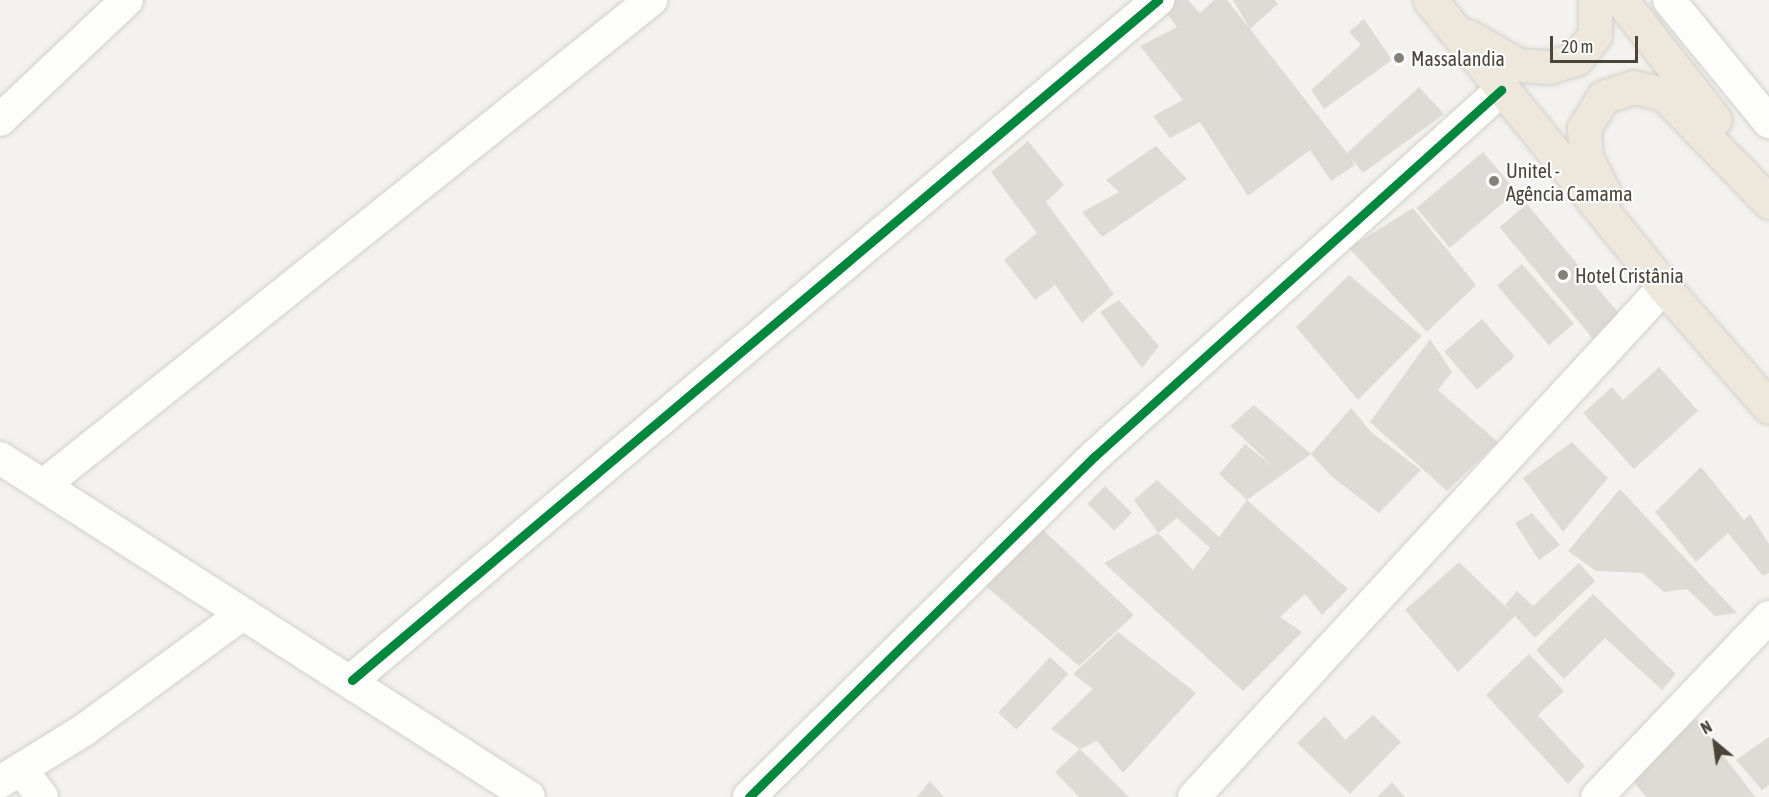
<!DOCTYPE html>
<meta charset="utf-8">
<style>
body{margin:0}
#map{position:relative;width:1769px;height:797px;overflow:hidden;background:#f4f2ee;font-family:"Asap Condensed",sans-serif}
div>[style]{position:absolute}
[style*='--x']{left:calc(var(--x)*1px);top:calc(var(--y)*1px);width:calc(var(--w)*1px);rotate:calc(var(--a)*1deg)}
.building>*{inset:0;background:#dedbd6;transform-origin:0 0}
.roads{filter:drop-shadow(0 0 2px #d2d0cb) drop-shadow(0 0 2px #d2d0cb)}
.minor>*{height:32px;margin:-16px;padding:0 16px;transform-origin:16px;border-radius:16px;background:#fdfdfc}
.highway>*{height:33px;margin:-16.5px;padding:0 16.5px;transform-origin:16.5px;border-radius:16.5px;background:#ede8db}
.cycleway>*{height:9px;margin:-4.5px;padding:0 4.5px;transform-origin:4.5px;border-radius:4.5px;background:#00873e}
.dots>*{width:16px;height:16px;translate:-50% -50%;box-sizing:border-box;border:3px solid #fff;border-radius:50%}
span{translate:-50% -50%;white-space:nowrap;text-align:center;line-height:1.15;-webkit-text-stroke:4.5px #fff;paint-order:stroke}
.poi-label{font-size:20px;color:#4b4439}
.left{translate:0 -50%;text-align:left}
.north{position:absolute;left:1685px;top:713px;width:60px;height:60px;-webkit-text-stroke:4px #fff;paint-order:stroke;rotate:331deg;font-size:16px;font-weight:700;line-height:24px;text-align:center;color:#4b4439}
.north::after{content:'';display:block;margin:auto;width:21px;height:27px;background:#4b4439;clip-path:polygon(50% 0,100% 100%,50% 72%,0 100%)}
.scale{position:absolute;left:1550px;top:36px;width:88px;height:27px;box-sizing:border-box;border:3px solid #4b4439;border-top:0;padding-left:8px;font-size:18px;line-height:21px;white-space:nowrap;color:#4b4439;-webkit-text-stroke:4px #fff;paint-order:stroke}
</style>
<div id="map">
<div class="building">
<i style="clip-path:polygon(1175px 0,1188px 0,1200px 13px,1214px 0,1227px 0,1250px 29px,1233px 0,1275px 0,1278px 4px,1250px 29px,1347px 153px,1419px 87px,1444px 114px,1363px 173px,1351px 158px,1355px 165px,1331px 181px,1310px 150px,1248px 196px,1200px 122px,1170px 138px,1153px 116px,1183px 100px,1140px 46px,1177px 27px,1164px 9px)"></i>
<i style="clip-path:polygon(1364px 19px,1392px 60px,1324px 109px,1311px 90px,1361px 45px,1349px 32px)"></i>
<i style="clip-path:polygon(1028px 141px,1064px 185px,1046px 202px,1114px 294px,1082px 323px,1055px 285px,1035px 300px,1004px 260px,1037px 233px,991px 172px)"></i>
<i style="clip-path:polygon(1156px 146px,1187px 179px,1102px 237px,1082px 212px,1119px 192px,1106px 180px)"></i>
<i style="left:1483px;top:152px;width:52px;height:87px;rotate:50deg"></i>
<i style="left:1527px;top:204px;width:155px;height:36px;rotate:50deg"></i>
<i style="clip-path:polygon(1413px 208px,1476px 285px,1427px 332px,1349px 248px)"></i>
<i style="left:1522px;top:264px;width:79px;height:33px;rotate:49deg"></i>
<i style="clip-path:polygon(1349px 275px,1422px 336px,1358px 400px,1296px 327px)"></i>
<i style="clip-path:polygon(1119px 300px,1159px 346px,1142px 368px,1100px 312px)"></i>
<i style="left:1482px;top:319px;width:50px;height:50px;rotate:49deg"></i>
<i style="clip-path:polygon(1430px 339px,1452px 372px,1438px 390px,1498px 442px,1447px 491px,1370px 422px)"></i>
<i style="clip-path:polygon(1659px 367px,1698px 411px,1634px 469px,1583px 413px,1612px 387px,1623px 400px)"></i>
<i style="clip-path:polygon(1254px 405px,1311px 454px,1247px 500px,1219px 474px,1245px 444px,1275px 468px,1230px 426px)"></i>
<i style="clip-path:polygon(1351px 408px,1372px 433px,1421px 470px,1379px 513px,1330px 475px,1311px 454px)"></i>
<i style="clip-path:polygon(1572px 442px,1608px 478px,1563px 532px,1523px 478px)"></i>
<i style="clip-path:polygon(1701px 467px,1744px 520px,1750px 514px,1769px 544px,1769px 573px,1763px 576px,1728px 533px,1696px 562px,1655px 512px)"></i>
<i style="clip-path:polygon(1157px 480px,1219px 537px,1247px 500px,1348px 589px,1322px 615px,1305px 594px,1280px 617px,1302px 632px,1243px 691px,1104px 563px,1158px 533px,1193px 570px,1210px 548px,1177px 518px,1158px 533px,1134px 500px)"></i>
<i style="left:1105px;top:486px;width:38px;height:25px;rotate:45deg"></i>
<i style="clip-path:polygon(1620px 489px,1647px 518px,1737px 613px,1715px 616px,1687px 589px,1664px 592px,1642px 573px,1596px 571px,1568px 551px)"></i>
<i style="clip-path:polygon(1532px 513px,1560px 545px,1539px 560px,1515px 523px)"></i>
<i style="clip-path:polygon(1040px 527px,1134px 615px,1079px 666px,982px 583px)"></i>
<i style="clip-path:polygon(1459px 562px,1510px 611px,1505px 605px,1517px 591px,1533px 606px,1579px 563px,1595px 581px,1535px 638px,1515px 616px,1458px 672px,1405px 610px)"></i>
<i style="clip-path:polygon(1593px 594px,1676px 674px,1662px 690px,1605px 638px,1564px 679px,1536px 650px)"></i>
<i style="clip-path:polygon(1118px 632px,1196px 693px,1123px 773px,1097px 741px,1080px 749px,1051px 729px,1093px 689px,1073px 674px)"></i>
<i style="clip-path:polygon(1529px 654px,1564px 691px,1538px 715px,1585px 766px,1568px 784px,1486px 695px)"></i>
<i style="left:1050px;top:657px;width:25px;height:76px;rotate:43deg"></i>
<i style="clip-path:polygon(1373px 715px,1401px 742px,1350px 794px,1297px 743px,1325px 716px,1345px 740px)"></i>
<i style="clip-path:polygon(1696px 719px,1755px 797px,1646px 797px,1629px 776px)"></i>
<i style="clip-path:polygon(1769px 737px,1769px 785px,1762px 790px,1736px 760px)"></i>
<i style="clip-path:polygon(1080px 749px,1129px 797px,1079px 797px,1055px 772px)"></i>
<i style="clip-path:polygon(930px 781px,944px 797px,917px 797px)"></i>
<i style="clip-path:polygon(1392px 782px,1405px 797px,1377px 797px)"></i>
</div>
<div class="roads">
<div class="minor">
<i style="--x:1669;--y:0;--w:158;--a:50.7"></i>
<i style="--x:0;--y:120;--w:175;--a:-43.4"></i>
<i style="--x:0;--y:458;--w:628;--a:32.65"></i>
<i style="--x:45;--y:484;--w:776;--a:-38.61"></i>
<i style="--x:352;--y:680;--w:1055;--a:-40.15"></i>
<i style="--x:21;--y:769;--w:35;--a:53"></i>
<i style="--x:0;--y:782;--w:99;--a:-31.8"></i>
<i style="--x:84;--y:730;--w:195;--a:-36.2"></i>
<i style="--x:749;--y:797;--w:486;--a:-44.6"></i>
<i style="--x:1095;--y:456;--w:547;--a:-42.03"></i>
<i style="--x:1194;--y:797;--w:694;--a:-47.34"></i>
<i style="--x:1597;--y:797;--w:249;--a:-46.3"></i>
</div>
<div class="highway">
<i style="--x:1430;--y:0;--w:370;--a:50.8"></i>
<i style="--x:1664;--y:287;--w:159;--a:48.8"></i>
<i style="--x:1621;--y:0;--w:152;--a:51.9"></i>
<i style="--x:1468;--y:36;--w:58;--a:30.1"></i>
<i style="--x:1518;--y:65;--w:31;--a:4"></i>
<i style="--x:1549;--y:67;--w:28;--a:-17"></i>
<i style="--x:1576;--y:59;--w:31;--a:-52"></i>
<i style="--x:1595;--y:35;--w:35;--a:-90"></i>
<i style="--x:1605;--y:195;--w:42;--a:-116.6"></i>
<i style="--x:1586;--y:157;--w:29;--a:-94"></i>
<i style="--x:1584;--y:128;--w:36;--a:-58"></i>
<i style="--x:1603;--y:97;--w:32;--a:-18"></i>
<i style="--x:1633;--y:87;--w:32;--a:13"></i>
<i style="--x:1664;--y:94;--w:151;--a:45.8"></i>
</div>
</div>
<div class="cycleway">
<i style="--x:352;--y:680;--w:1055;--a:-40.15"></i>
<i style="--x:749;--y:797;--w:486;--a:-44.6"></i>
<i style="--x:1095;--y:456;--w:547;--a:-42.03"></i>
</div>
<div class="dots">
<i style="left:1399px;top:58px;background:#868178"></i>
<i style="left:1494px;top:181px;background:#868178"></i>
<i style="left:1563px;top:275px;background:#868178"></i>
</div>
<div class="poi-label">
<span class="left" style="left:1411px;top:58px">Massalandia</span>
<span class="left" style="left:1506px;top:182px">Unitel -<br>Agência Camama</span>
<span class="left" style="left:1575px;top:275px">Hotel Cristânia</span>
</div>
<div class="north">N</div>
<div class="scale">20 m</div>
</div>
